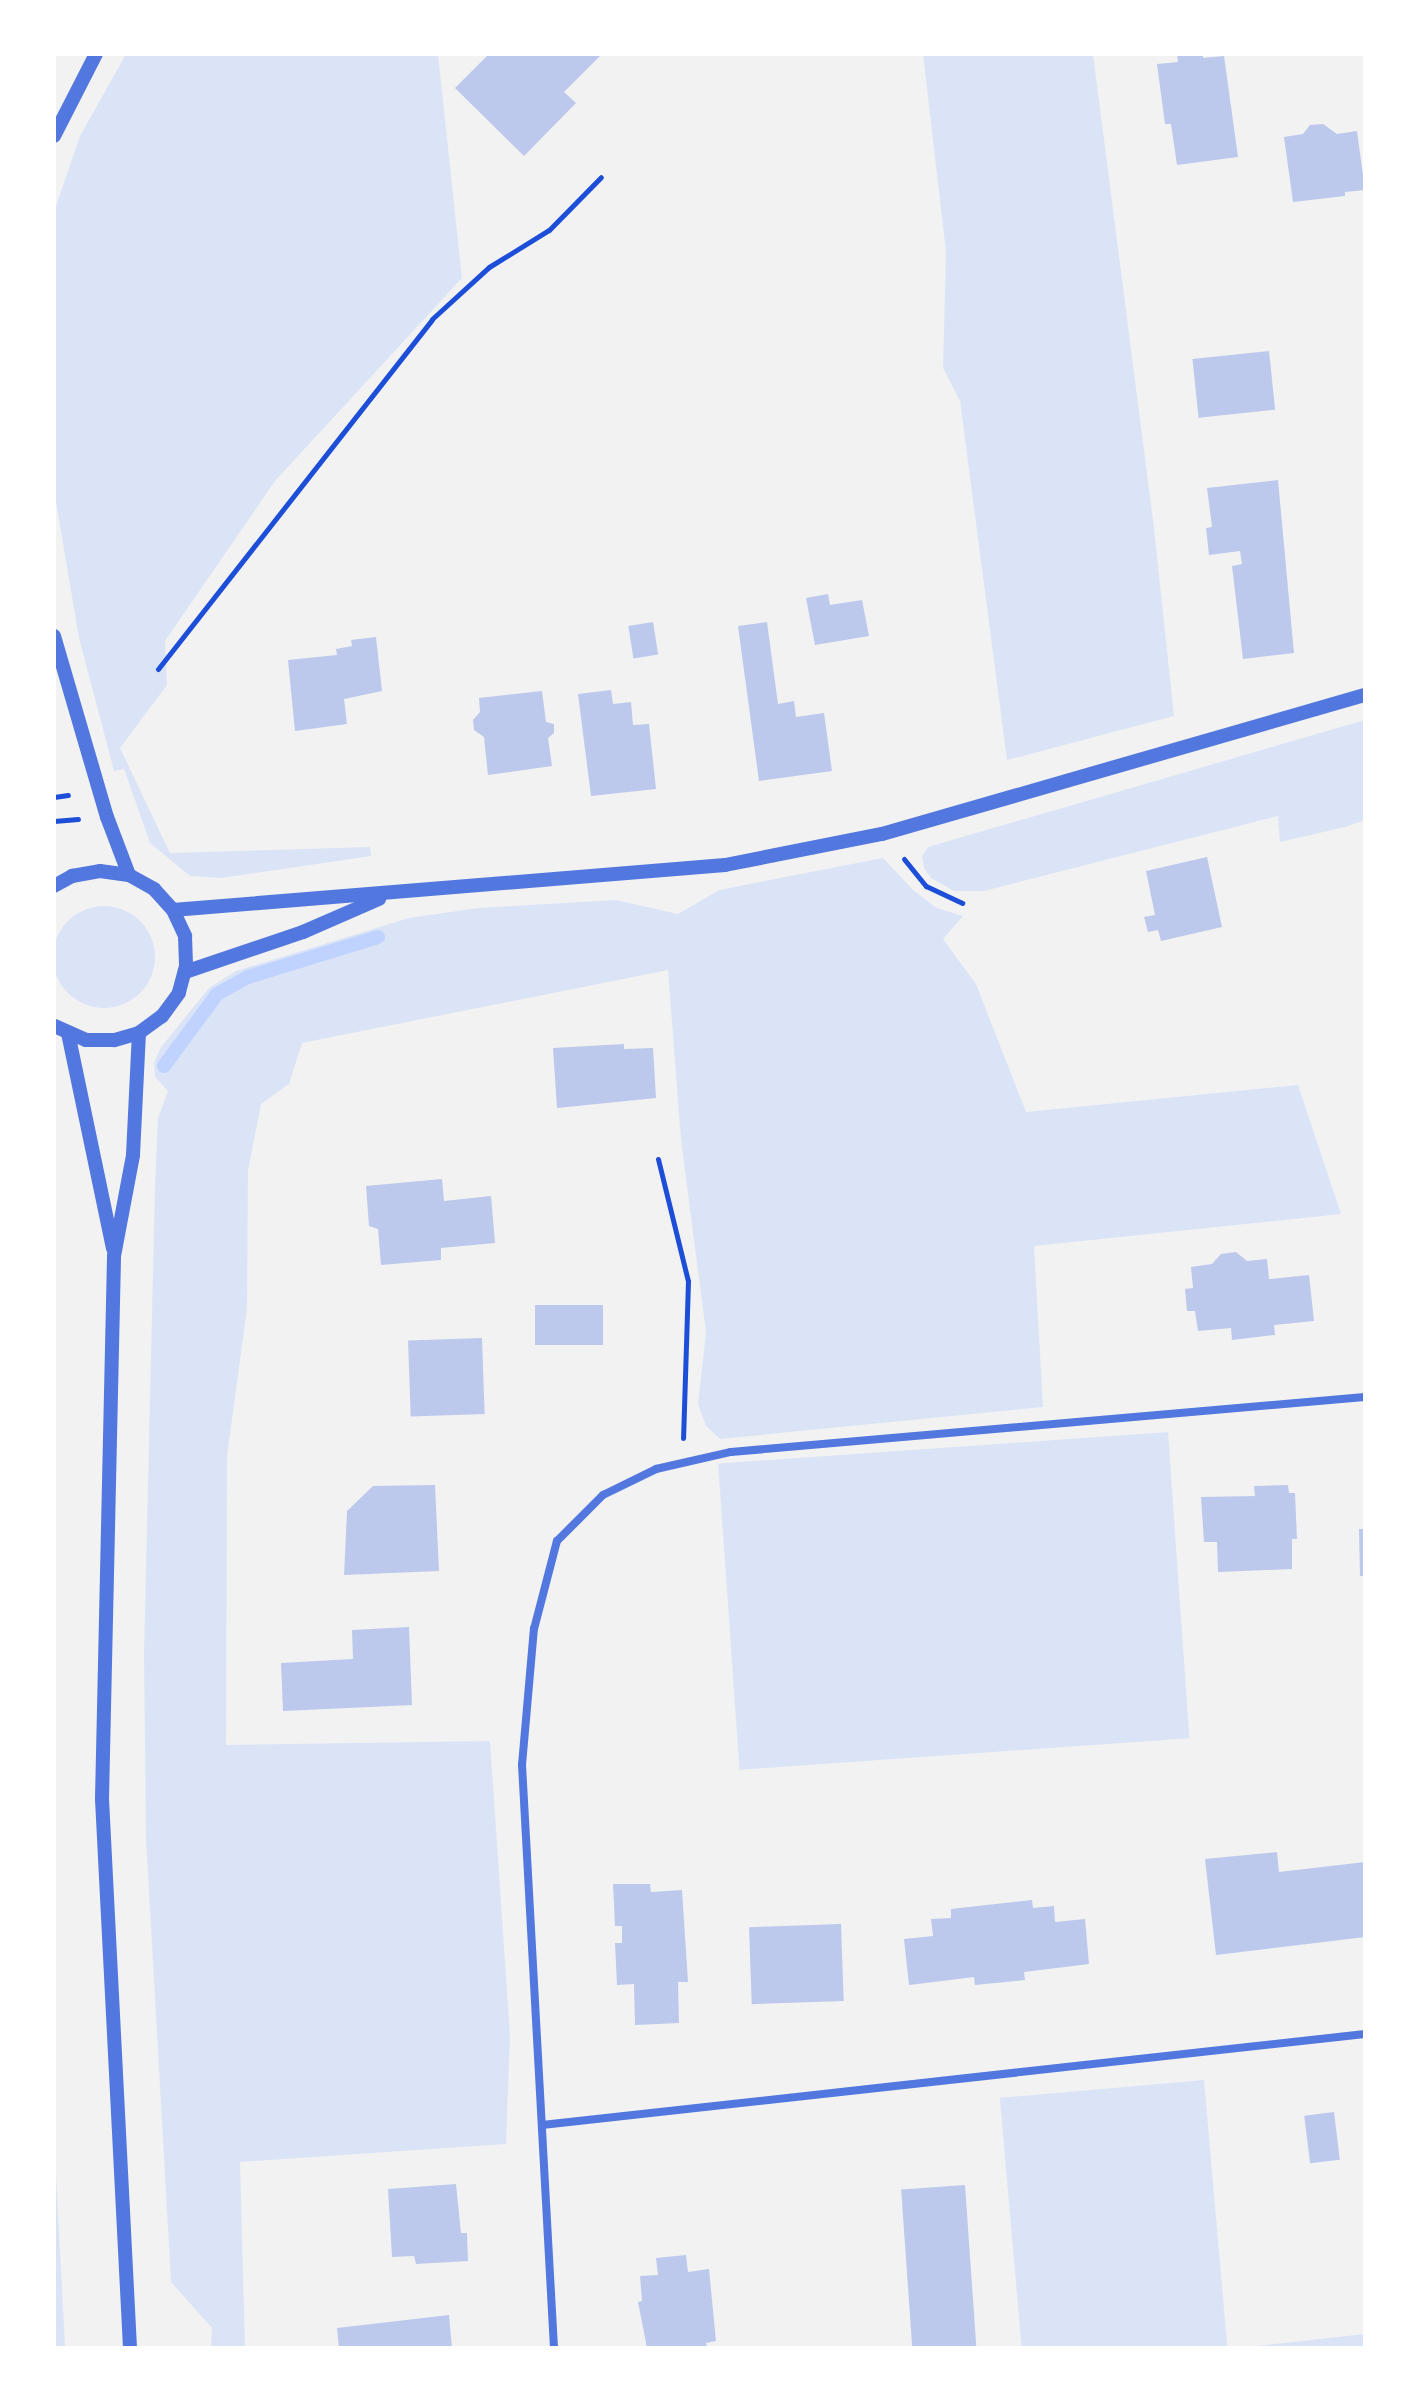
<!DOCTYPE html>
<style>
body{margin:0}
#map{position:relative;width:1419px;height:2402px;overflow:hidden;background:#f2f2f2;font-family:Helvetica,sans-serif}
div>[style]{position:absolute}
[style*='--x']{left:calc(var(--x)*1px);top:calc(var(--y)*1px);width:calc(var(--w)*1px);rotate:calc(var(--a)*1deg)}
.green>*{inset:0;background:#dbe4f7;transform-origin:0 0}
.round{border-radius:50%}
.stream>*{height:14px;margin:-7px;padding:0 7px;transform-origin:7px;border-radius:7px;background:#bfd3fe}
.building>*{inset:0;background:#bdc9ec;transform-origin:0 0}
.path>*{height:5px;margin:-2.5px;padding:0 2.5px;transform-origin:2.5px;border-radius:2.5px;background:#1d4ed8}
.minor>*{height:8px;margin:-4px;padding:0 4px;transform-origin:4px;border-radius:4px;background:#5277de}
.tertiary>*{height:14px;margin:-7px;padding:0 7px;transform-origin:7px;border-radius:7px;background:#5277de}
span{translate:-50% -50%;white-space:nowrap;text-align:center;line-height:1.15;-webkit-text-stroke:6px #fff;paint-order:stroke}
.frame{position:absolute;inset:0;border:56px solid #fff;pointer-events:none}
</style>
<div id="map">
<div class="green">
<i style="clip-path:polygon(126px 54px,438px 54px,462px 278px,275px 481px,165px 641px,167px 685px,120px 748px,170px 853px,370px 847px,371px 856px,221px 878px,190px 876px,150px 843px,124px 769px,114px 771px,79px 638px,54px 490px,54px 212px,80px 136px)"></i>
<i style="clip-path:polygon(923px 54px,1093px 54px,1154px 528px,1174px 716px,1007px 760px,960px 401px,943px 368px,946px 252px)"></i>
<i style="clip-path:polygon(1365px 720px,1365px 820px,1345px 827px,1280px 842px,1278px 816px,984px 891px,954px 891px,931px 878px,924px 868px,922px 856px,928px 847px)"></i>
<i style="clip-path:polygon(883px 858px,914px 891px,937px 908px,963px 916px,943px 939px,976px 984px,1026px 1112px,1298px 1085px,1341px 1214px,1034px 1246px,1043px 1407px,720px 1439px,706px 1426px,698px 1404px,706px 1332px,681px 1140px,668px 970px,302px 1043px,289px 1084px,261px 1104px,248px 1171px,247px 1309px,227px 1456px,226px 1745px,490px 1741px,510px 2035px,506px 2144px,240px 2162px,245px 2348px,211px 2348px,212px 2328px,171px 2282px,146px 1838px,144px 1655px,155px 1186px,158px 1118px,168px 1091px,155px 1077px,154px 1063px,161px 1047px,209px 988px,236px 971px,409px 918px,478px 908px,616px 900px,678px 914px,719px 890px)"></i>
<i class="round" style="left:53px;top:906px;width:102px;height:102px"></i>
<i style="left:1168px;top:1432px;width:307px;height:451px;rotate:86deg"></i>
<i style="left:1204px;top:2080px;width:269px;height:205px;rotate:85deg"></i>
<i style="clip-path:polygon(54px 2137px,65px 2346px,65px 2348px,54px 2348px)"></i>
<i style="clip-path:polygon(1365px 2334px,1365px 2348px,1239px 2348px)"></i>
</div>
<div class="stream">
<i style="--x:164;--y:1066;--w:89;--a:-53.6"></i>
<i style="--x:217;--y:994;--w:35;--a:-29"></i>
<i style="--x:248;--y:977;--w:136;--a:-17.1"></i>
</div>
<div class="building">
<i style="clip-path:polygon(489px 54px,602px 54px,564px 92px,576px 103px,524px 156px,455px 88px)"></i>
<i style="clip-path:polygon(1177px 54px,1203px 54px,1203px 58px,1224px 56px,1238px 157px,1177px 165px,1171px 124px,1165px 124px,1157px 64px,1178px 62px)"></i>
<i style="clip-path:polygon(1323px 124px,1337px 134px,1357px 131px,1365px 190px,1345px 192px,1345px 196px,1293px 202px,1284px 137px,1303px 134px,1310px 125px)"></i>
<i style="left:1269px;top:351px;width:59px;height:77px;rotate:84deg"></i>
<i style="clip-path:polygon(1278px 480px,1294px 653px,1243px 659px,1232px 566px,1242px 564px,1240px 551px,1209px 555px,1206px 528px,1212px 527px,1207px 488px)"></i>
<i style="clip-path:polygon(828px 594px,830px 605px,862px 600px,869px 636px,815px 645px,806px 598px)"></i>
<i style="left:653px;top:622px;width:33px;height:25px;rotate:81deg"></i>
<i style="clip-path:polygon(767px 622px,778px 704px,794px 701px,796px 717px,824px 713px,832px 771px,759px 781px,738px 626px)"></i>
<i style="clip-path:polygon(376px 637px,382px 691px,344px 699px,347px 724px,295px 731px,288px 660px,337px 655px,336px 649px,352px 646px,351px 640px)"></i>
<i style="clip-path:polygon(611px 690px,613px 704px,631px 702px,633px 725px,649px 724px,656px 789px,591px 796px,578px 694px)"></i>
<i style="clip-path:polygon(542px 691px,546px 722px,554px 724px,554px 733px,548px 738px,552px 766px,488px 775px,484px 737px,474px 730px,473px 720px,480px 712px,479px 698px)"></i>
<i style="clip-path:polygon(1207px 857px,1222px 927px,1161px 941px,1158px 930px,1148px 932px,1144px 917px,1155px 915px,1146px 871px)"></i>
<i style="clip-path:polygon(624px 1044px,624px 1049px,653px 1048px,656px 1098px,557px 1108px,553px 1048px)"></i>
<i style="clip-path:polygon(442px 1179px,444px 1201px,491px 1196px,495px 1243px,441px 1248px,441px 1260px,381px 1265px,378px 1229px,369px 1226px,366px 1186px)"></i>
<i style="clip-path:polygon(1236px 1252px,1247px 1261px,1267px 1259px,1269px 1279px,1309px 1275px,1314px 1321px,1274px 1325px,1275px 1335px,1232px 1340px,1231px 1328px,1198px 1331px,1195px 1311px,1187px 1311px,1185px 1289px,1193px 1288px,1191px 1267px,1212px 1264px,1221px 1254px)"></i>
<i style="left:535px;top:1305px;width:68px;height:40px"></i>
<i style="left:482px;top:1338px;width:76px;height:74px;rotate:88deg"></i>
<i style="clip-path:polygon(435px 1485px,439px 1571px,344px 1575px,347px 1511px,373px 1486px)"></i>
<i style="clip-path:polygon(1288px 1485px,1289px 1493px,1295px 1493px,1297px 1539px,1292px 1539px,1292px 1569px,1218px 1572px,1217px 1542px,1204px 1542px,1201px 1497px,1255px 1496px,1254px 1486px)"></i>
<i style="clip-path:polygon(1359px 1529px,1365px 1529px,1365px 1576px,1360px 1576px)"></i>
<i style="clip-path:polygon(409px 1627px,412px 1705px,283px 1711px,281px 1663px,353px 1659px,352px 1630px)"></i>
<i style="clip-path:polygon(1277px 1852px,1279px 1872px,1365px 1862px,1365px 1937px,1216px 1955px,1205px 1859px)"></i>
<i style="clip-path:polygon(613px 1884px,650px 1884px,651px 1892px,682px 1890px,688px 1982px,678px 1982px,679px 2023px,635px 2025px,634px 1984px,617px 1985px,615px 1943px,622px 1943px,622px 1926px,615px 1926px)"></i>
<i style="clip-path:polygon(1032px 1900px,1033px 1908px,1054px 1906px,1055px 1922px,1085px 1919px,1089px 1964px,1024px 1972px,1025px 1980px,975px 1985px,974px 1977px,909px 1985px,904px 1939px,933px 1936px,931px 1919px,951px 1918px,951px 1909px)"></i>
<i style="left:841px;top:1924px;width:77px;height:92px;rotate:88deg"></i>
<i style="left:1334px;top:2112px;width:48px;height:30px;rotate:83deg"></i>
<i style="clip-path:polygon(456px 2184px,461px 2233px,467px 2233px,468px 2261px,416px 2264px,414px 2256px,392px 2257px,388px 2189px)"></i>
<i style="left:965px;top:2185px;width:162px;height:64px;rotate:86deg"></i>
<i style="clip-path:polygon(686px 2255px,688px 2272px,709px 2269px,716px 2341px,706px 2343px,707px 2348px,647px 2348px,638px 2302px,642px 2301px,640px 2276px,658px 2275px,656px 2258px)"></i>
<i style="clip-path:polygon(449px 2315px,452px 2348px,339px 2348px,337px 2328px)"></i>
</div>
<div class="path">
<i style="--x:158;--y:669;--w:444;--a:-51.9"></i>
<i style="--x:432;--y:319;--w:77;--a:-42.4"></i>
<i style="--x:489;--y:267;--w:70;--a:-31.7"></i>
<i style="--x:549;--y:230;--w:74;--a:-45.5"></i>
<i style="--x:54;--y:797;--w:14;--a:-8"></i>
<i style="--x:54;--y:821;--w:24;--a:-5"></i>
<i style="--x:904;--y:859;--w:35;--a:51"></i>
<i style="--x:926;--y:886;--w:40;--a:25"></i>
<i style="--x:658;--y:1159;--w:126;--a:76.2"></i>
<i style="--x:688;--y:1281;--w:157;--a:91.8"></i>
</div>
<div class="minor">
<i style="--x:542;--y:2125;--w:828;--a:-6.31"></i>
<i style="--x:554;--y:2348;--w:584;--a:-93.14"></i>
<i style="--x:522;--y:1765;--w:137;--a:-85"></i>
<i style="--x:534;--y:1629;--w:91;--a:-75.4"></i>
<i style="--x:557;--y:1541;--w:65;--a:-45"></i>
<i style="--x:603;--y:1495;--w:59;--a:-26.1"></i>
<i style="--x:656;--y:1469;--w:77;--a:-12.8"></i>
<i style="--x:731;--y:1452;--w:636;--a:-4.96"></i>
</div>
<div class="tertiary">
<i style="--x:54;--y:136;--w:92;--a:-62.9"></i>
<i style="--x:54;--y:636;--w:189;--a:73.7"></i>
<i style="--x:107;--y:817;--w:62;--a:69.2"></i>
<i style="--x:54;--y:886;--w:21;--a:-29"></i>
<i style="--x:72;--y:876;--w:28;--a:-10"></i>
<i style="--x:100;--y:871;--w:29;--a:8"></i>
<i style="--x:129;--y:875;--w:29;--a:29"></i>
<i style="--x:154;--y:889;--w:28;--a:48"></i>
<i style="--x:173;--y:910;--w:29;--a:65"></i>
<i style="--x:185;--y:936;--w:30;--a:88"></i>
<i style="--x:186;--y:966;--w:28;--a:105"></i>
<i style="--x:179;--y:993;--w:29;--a:126"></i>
<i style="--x:162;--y:1016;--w:29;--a:144"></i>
<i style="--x:139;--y:1033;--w:26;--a:164"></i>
<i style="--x:114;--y:1040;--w:28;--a:180"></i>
<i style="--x:86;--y:1040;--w:35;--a:-156"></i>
<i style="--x:173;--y:910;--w:554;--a:-4.66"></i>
<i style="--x:725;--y:865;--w:160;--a:-11.2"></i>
<i style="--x:882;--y:834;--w:503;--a:-16.06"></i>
<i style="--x:185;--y:972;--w:125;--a:-18.7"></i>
<i style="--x:303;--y:932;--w:83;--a:-23.5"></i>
<i style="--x:68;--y:1033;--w:220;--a:78.2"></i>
<i style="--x:130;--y:2348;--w:550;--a:-92.92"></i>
<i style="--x:102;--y:1799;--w:543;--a:-88.73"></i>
<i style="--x:114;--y:1256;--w:103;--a:-79.3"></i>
<i style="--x:133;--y:1155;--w:122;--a:-87.2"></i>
</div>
<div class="frame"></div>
</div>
